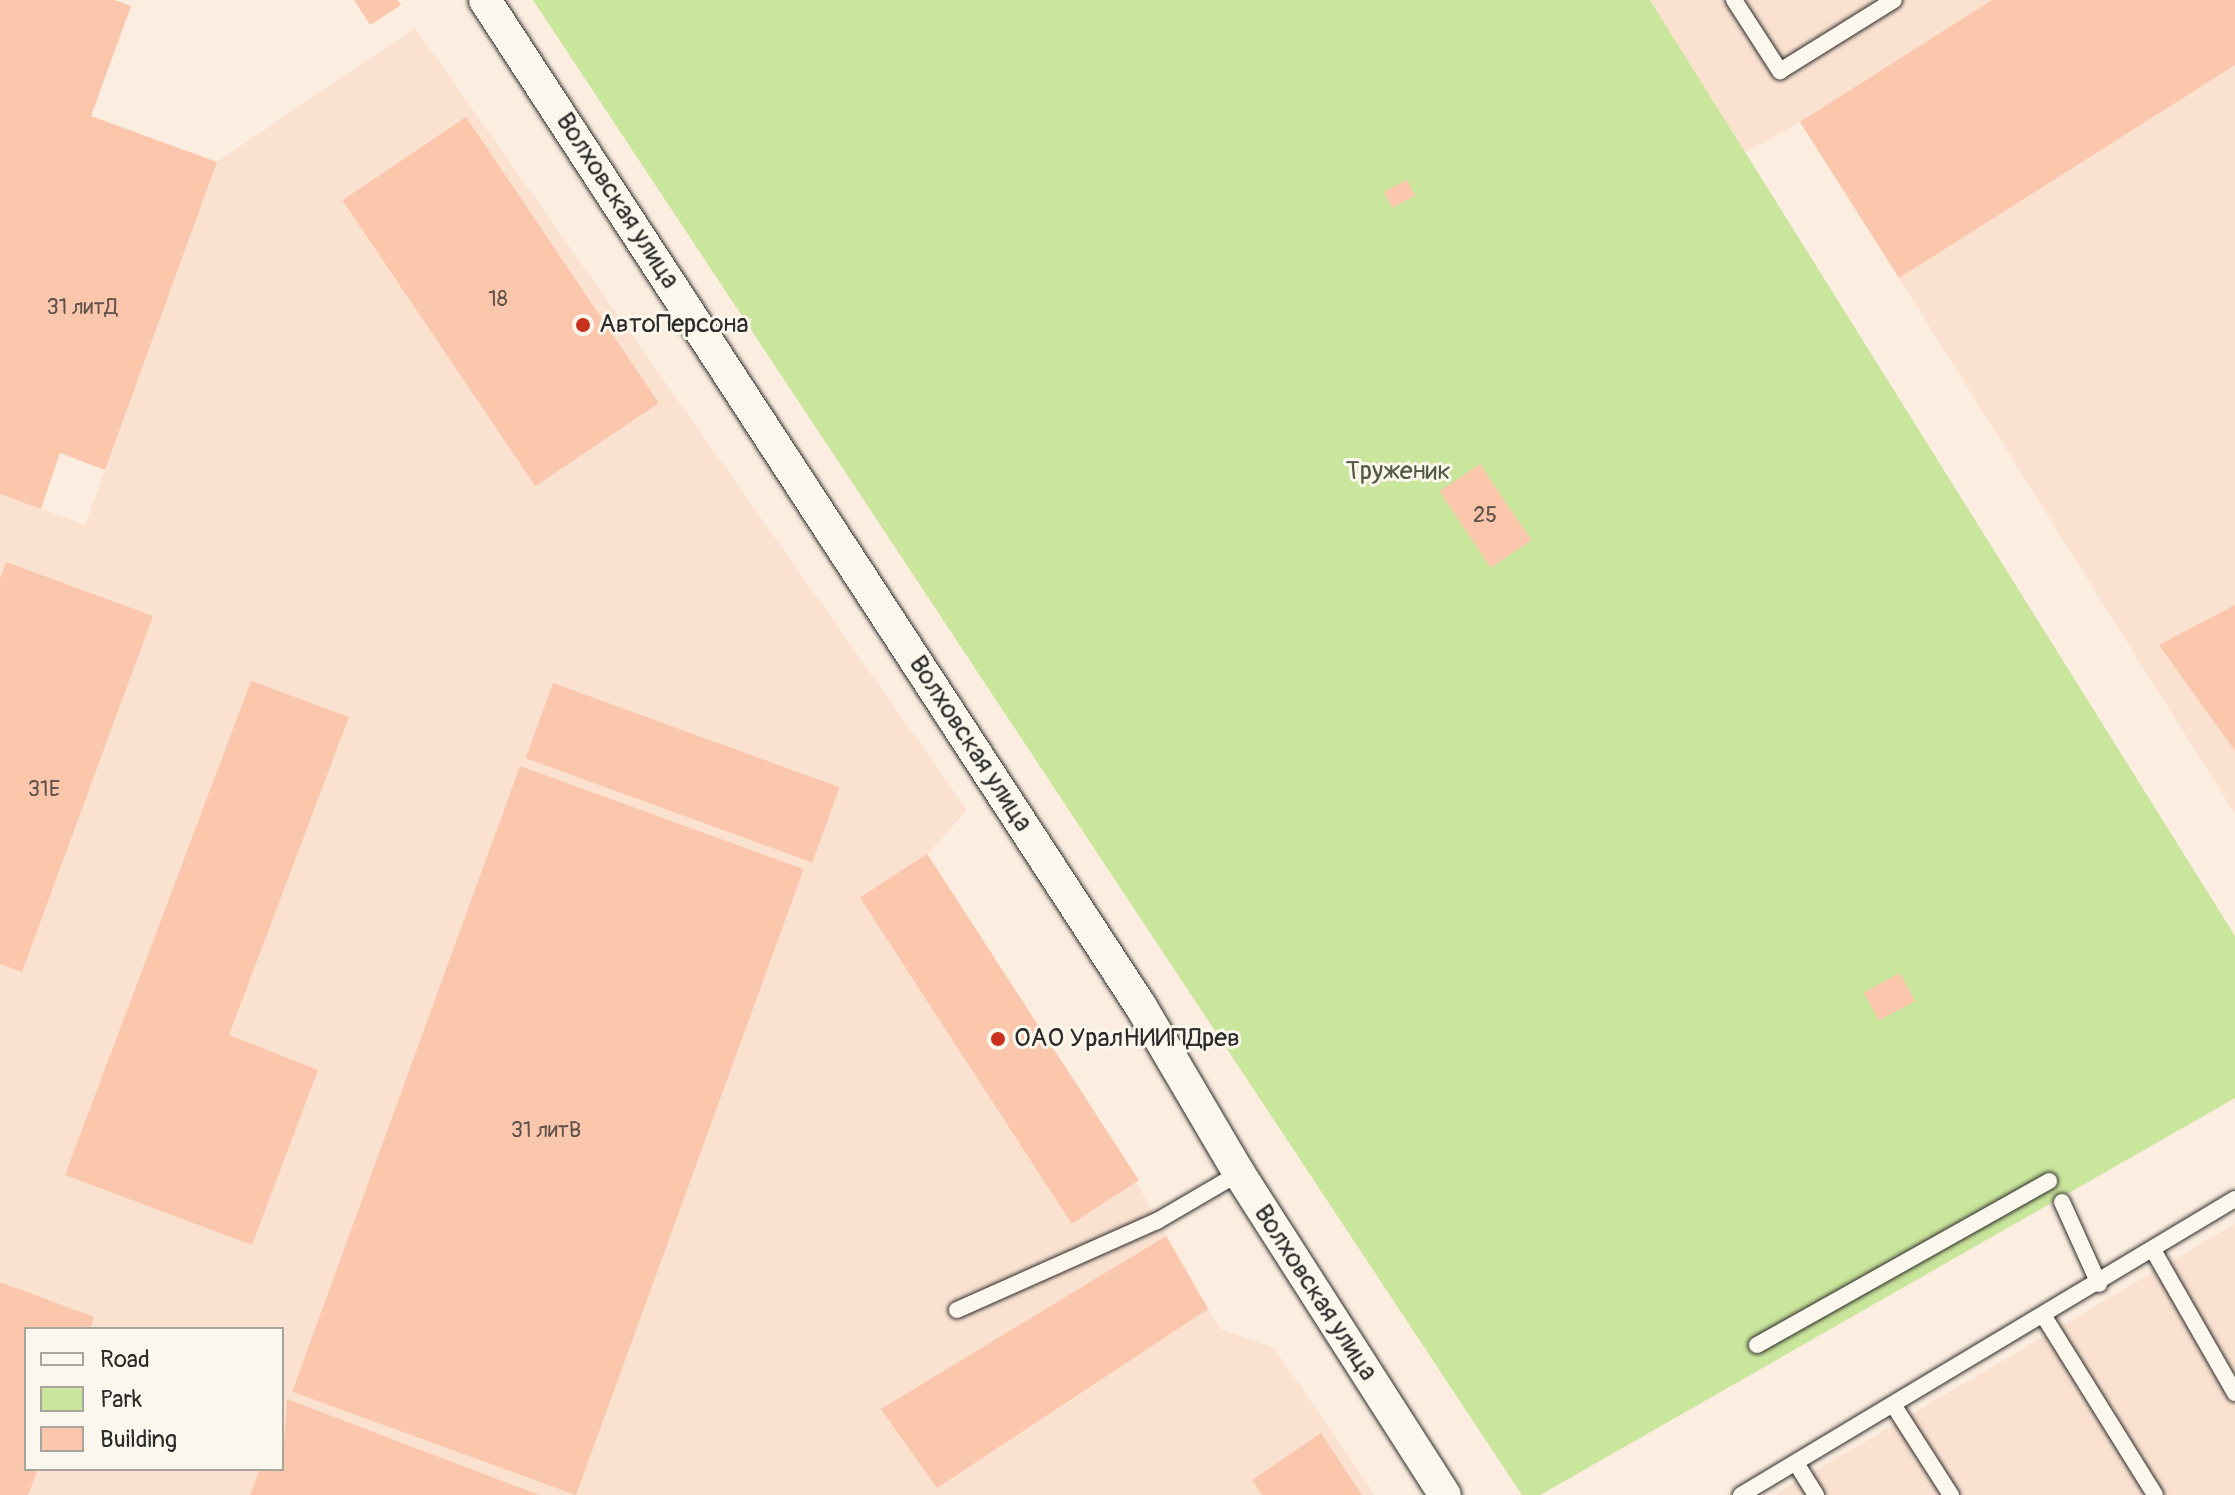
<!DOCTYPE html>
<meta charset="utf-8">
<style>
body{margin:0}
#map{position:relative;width:2235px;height:1495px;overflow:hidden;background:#fbeddf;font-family:Pangolin,sans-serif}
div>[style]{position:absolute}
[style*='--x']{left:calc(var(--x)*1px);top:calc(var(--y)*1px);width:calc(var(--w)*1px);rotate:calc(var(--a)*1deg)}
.built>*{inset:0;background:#fbe2d0}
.green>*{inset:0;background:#cae59c}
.building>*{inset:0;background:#fbc7ac;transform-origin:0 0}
.roads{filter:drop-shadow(0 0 2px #2b2b2b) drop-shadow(0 0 2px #2b2b2b)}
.lane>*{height:16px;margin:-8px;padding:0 8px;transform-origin:8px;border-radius:8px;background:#fbf7ec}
.street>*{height:32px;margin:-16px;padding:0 16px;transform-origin:16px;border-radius:16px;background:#fbf7ec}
.dots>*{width:22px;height:22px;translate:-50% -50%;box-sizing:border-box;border:4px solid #fbf7ec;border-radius:50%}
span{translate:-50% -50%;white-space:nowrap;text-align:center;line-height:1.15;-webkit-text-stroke:6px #fbf7ec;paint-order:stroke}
.number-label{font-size:22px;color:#5f524b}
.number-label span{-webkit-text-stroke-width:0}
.street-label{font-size:26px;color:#2b2b2b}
.poi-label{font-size:26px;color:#2b2b2b}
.left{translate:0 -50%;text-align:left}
.park-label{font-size:26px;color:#535a47}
.legend{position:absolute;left:24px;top:1327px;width:260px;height:144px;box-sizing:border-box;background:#fbf7ec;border:2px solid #a8a59f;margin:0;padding:10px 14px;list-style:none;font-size:24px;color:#2b2b2b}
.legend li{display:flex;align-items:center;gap:16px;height:40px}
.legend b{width:40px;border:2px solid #a8a59f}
</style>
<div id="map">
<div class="built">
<i style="clip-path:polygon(1650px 0,2235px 0,2235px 814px,1801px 122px,1745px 152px)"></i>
<i style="clip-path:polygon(evenodd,415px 28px,967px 810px,928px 854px,1136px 1182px,1220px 1329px,1274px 1348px,1375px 1495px,0 1495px,0 494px,85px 525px,217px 162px,415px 28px,26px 1329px,282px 1329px,282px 1469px,26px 1469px,26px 1329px)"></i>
<i style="clip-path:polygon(2235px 1224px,2235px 1495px,1774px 1495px)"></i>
</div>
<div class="green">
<i style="clip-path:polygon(533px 0,1650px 0,2235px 936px,2235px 1098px,1540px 1495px,1522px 1495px)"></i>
</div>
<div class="building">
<i style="clip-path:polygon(0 0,115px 0,131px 6px,91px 116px,217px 162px,105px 470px,60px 453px,41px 509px,0 494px)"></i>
<i style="clip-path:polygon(354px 0,398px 0,401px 5px,370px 25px)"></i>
<i style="clip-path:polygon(1992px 0,2235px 0,2235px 65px,1899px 278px,1800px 122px)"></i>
<i style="left:466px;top:117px;width:345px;height:149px;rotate:56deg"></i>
<i style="left:1407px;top:180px;width:18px;height:26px;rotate:63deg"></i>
<i style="left:1480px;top:464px;width:92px;height:49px;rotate:56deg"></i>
<i style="clip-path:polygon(6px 562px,153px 616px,22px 972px,0 964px,0 579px)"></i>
<i style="clip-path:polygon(2235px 605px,2235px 751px,2159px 645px)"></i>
<i style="clip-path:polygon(251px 681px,349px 717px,229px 1035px,318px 1070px,252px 1245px,65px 1175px)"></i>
<i style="left:553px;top:683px;width:305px;height:80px;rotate:20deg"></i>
<i style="left:520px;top:766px;width:302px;height:666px;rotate:20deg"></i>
<i style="left:927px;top:854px;width:389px;height:80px;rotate:57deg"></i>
<i style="left:1900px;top:973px;width:32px;height:41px;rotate:62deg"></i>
<i style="clip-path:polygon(1166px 1236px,1208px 1309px,937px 1488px,881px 1409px)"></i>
<i style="clip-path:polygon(0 1282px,94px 1317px,90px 1329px,26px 1329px,26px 1469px,38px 1469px,28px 1495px,0 1495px)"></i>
<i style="clip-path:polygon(287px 1399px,539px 1495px,250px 1495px,260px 1469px,282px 1469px)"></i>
<i style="clip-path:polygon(1321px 1433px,1362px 1495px,1262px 1495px,1252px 1480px)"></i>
</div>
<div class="roads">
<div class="lane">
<i style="--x:1734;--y:0;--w:85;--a:57.1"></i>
<i style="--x:1780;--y:71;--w:134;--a:-31.9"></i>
<i style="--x:2062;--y:1202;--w:90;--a:65.7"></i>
<i style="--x:2153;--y:1250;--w:165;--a:60.2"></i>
<i style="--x:957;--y:1310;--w:219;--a:-24"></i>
<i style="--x:1157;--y:1221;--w:95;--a:-30.3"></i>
<i style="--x:2045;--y:1318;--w:208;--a:58.1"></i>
<i style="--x:1757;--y:1345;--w:335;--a:-29.3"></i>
<i style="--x:1894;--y:1406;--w:106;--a:57.4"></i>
<i style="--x:1796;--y:1463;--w:38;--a:58"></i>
<i style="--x:1741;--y:1495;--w:576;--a:-30.93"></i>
</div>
<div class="street">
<i style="--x:485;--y:0;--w:1200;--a:56.91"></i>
<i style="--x:1140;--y:1005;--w:195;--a:59.5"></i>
<i style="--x:1239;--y:1173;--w:382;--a:57.4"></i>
</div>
</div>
<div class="dots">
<i style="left:583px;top:325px;background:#c8321e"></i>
<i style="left:998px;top:1039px;background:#c8321e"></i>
</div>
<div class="number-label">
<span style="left:498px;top:300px">18</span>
<span style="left:82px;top:308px">31 литД</span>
<span style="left:1485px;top:516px">25</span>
<span style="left:44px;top:790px">31Е</span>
<span style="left:546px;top:1131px">31 литВ</span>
</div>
<div class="street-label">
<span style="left:617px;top:201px;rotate:57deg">Волховская улица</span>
<span style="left:970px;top:744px;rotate:57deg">Волховская улица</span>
<span style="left:1315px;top:1293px;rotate:57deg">Волховская улица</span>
</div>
<div class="poi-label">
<span class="left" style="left:599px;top:325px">АвтоПерсона</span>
<span class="left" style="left:1014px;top:1039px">ОАО УралНИИПДрев</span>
</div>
<div class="park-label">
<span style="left:1398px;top:472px">Труженик</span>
</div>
<ul class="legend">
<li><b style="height:10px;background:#fbf7ec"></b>Road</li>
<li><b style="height:22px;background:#cae59c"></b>Park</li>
<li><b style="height:22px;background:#fbc7ac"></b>Building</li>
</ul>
</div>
